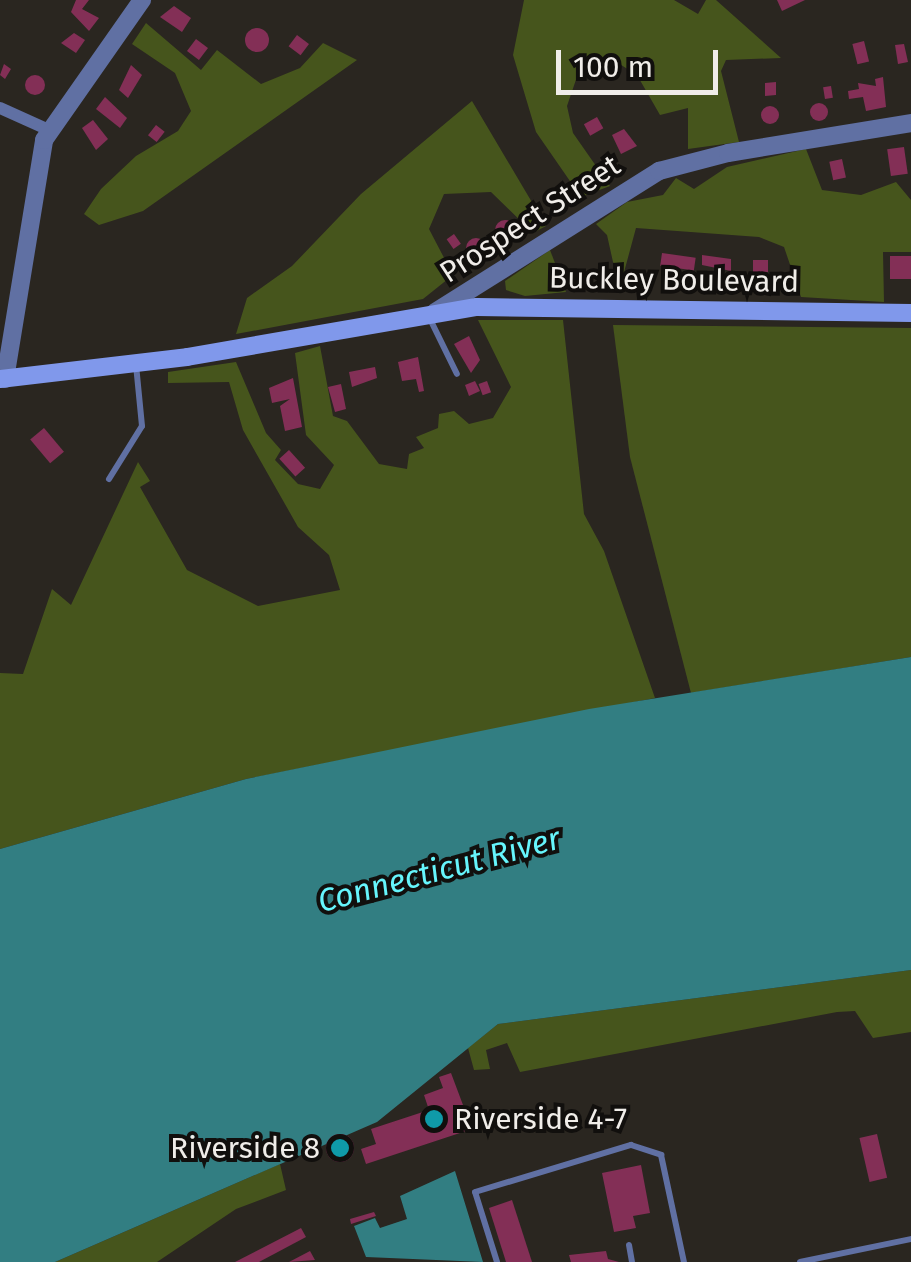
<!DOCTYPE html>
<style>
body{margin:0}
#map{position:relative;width:911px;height:1262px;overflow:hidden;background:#2a2620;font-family:"Fira Sans",sans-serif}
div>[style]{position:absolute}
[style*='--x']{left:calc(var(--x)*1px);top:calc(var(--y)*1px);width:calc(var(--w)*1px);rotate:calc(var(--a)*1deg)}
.green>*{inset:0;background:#46551c}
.water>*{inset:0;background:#327e82}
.building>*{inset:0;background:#832f56;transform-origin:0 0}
.round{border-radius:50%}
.service>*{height:6px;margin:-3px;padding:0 3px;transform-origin:3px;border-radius:3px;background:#6070a3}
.minor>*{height:12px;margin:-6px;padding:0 6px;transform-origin:6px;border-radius:6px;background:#6070a3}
.tertiary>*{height:18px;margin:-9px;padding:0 9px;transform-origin:9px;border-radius:9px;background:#6070a3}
.secondary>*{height:18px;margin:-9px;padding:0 9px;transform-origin:9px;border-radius:9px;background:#8098eb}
.dots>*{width:28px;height:28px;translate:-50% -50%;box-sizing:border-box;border:5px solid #110f0d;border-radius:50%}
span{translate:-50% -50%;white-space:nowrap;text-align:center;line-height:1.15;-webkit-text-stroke:8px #110f0d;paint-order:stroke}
.street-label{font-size:30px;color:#f0ede9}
.poi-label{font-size:30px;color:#f0ede9}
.left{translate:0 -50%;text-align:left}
.right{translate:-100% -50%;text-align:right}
.water-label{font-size:32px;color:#66f5fc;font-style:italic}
.scale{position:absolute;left:556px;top:50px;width:162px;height:45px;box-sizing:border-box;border:5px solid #f0ede9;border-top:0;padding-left:12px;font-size:30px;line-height:35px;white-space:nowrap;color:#f0ede9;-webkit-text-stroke:8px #110f0d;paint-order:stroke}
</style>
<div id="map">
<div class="green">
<i style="clip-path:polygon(524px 0,674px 0,698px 14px,706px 0,716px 0,781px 58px,726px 60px,721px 71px,739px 142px,688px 149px,688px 108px,660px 115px,637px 75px,610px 58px,581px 65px,567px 106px,573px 133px,610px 186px,581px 197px,536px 132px,513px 55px)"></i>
<i style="clip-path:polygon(146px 23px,201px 70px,217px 50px,261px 84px,300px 68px,323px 43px,357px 60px,143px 211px,99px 225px,84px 214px,101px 189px,136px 156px,178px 131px,191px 111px,175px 73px,132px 44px)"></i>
<i style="clip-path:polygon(472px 101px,546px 226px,533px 233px,491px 192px,444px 194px,429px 229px,453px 275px,423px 299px,236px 334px,247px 298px,292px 266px,361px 194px)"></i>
<i style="clip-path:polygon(806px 149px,822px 190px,861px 195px,896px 182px,911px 200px,911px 252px,883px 252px,884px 302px,801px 297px,784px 247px,759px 237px,636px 228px,623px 276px,613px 262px,607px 235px,596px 224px,627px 202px,663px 195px,676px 178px,694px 189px,727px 167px)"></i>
<i style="clip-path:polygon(550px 250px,566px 292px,525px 296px,506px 290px,505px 281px)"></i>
<i style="clip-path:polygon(478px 320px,563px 320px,584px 514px,604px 551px,655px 698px,246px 779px,0 849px,0 673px,23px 674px,52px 589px,71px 605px,138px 462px,150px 481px,140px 487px,187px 570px,258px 606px,340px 590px,329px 555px,298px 527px,243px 430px,229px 382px,168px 383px,168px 372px,236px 362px,266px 433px,281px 450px,275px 460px,298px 484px,320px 489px,334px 465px,306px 435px,295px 353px,320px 346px,333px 416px,347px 421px,379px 464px,407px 469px,409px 454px,424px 448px,416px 437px,438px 428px,439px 414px,454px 411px,469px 424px,493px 418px,511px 387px)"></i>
<i style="clip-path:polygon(613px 325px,911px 328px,911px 657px,691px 693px,630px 457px)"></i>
<i style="clip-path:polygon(911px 970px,911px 1032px,873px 1038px,855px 1011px,837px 1012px,520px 1072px,507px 1043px,486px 1050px,490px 1069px,474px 1070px,468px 1048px,498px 1024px)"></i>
<i style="clip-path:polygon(280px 1164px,286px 1190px,236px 1209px,157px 1262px,55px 1262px)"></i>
</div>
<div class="water">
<i style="clip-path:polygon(911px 657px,911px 970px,498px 1024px,377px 1122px,55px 1262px,0 1262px,0 849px,246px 779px,589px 709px)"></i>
<i style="clip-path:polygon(455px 1171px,483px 1262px,366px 1257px,354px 1226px,375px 1218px,380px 1228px,407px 1219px,400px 1196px)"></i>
</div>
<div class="building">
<i style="clip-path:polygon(76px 0,89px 0,82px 9px,99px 18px,89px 31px,71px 12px)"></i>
<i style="clip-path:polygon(777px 0,805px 0,782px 11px)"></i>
<i style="clip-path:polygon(174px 6px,191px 18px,182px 32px,160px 17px)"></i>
<i class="round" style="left:245px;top:28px;width:24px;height:24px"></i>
<i style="clip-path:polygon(74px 33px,85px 40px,76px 53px,61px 43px)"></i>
<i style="left:297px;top:35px;width:15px;height:14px;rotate:37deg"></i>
<i style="left:196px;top:39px;width:15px;height:15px;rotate:37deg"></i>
<i style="left:864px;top:41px;width:21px;height:12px;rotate:76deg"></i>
<i style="clip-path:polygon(904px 44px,908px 62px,898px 64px,895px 45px)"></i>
<i style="clip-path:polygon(4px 64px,11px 69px,5px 79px,0 75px)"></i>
<i style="clip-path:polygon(131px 65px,142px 75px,128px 98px,119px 90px)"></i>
<i class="round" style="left:25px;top:75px;width:20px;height:20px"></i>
<i style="clip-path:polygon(883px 77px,886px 107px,866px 111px,863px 97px,849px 99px,848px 91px,859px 89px,858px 83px,876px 86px,875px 79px)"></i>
<i style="clip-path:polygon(776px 82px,776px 95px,765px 96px,765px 83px)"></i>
<i style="left:831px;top:86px;width:12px;height:8px;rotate:81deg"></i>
<i style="clip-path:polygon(105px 97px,127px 118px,120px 128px,96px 109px)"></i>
<i class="round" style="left:810px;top:103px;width:18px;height:18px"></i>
<i class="round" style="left:761px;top:106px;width:18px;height:18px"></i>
<i style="left:597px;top:117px;width:13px;height:15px;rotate:61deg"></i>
<i style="clip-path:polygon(93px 120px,108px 139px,96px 150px,82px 128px)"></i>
<i style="left:156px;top:125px;width:11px;height:13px;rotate:38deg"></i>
<i style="clip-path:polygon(624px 129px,637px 146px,621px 154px,612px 135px)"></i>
<i style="left:904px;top:147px;width:27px;height:17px;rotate:82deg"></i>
<i style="left:842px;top:159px;width:19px;height:13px;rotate:78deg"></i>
<i class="round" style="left:495px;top:220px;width:20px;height:20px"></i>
<i style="left:454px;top:234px;width:12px;height:9px;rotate:55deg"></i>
<i class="round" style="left:466px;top:238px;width:20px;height:20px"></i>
<i style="left:662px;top:253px;width:34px;height:13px;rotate:8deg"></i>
<i style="clip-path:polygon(702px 255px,731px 259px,731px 271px,702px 265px)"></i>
<i style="left:890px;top:256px;width:21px;height:23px"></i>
<i style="left:753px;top:260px;width:15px;height:12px"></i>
<i style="clip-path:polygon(469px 336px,480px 360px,471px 373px,454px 344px)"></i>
<i style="clip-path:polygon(418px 357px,424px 391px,419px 392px,416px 379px,402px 381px,398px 362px)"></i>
<i style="clip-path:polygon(375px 367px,377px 378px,352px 387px,349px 372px)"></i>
<i style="clip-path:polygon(293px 378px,302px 427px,285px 431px,280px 406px,290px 399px,272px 403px,269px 388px)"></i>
<i style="clip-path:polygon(475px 381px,480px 391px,469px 396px,465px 385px)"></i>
<i style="left:487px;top:381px;width:12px;height:9px;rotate:70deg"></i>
<i style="clip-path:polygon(341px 384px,346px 409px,335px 412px,328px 387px)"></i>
<i style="left:44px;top:428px;width:31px;height:18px;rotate:50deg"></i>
<i style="left:289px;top:450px;width:24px;height:13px;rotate:48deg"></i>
<i style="clip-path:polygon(451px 1073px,472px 1129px,366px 1164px,361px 1149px,376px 1144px,371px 1129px,429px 1110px,424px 1095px,443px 1088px,439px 1077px)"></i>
<i style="left:877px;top:1134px;width:45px;height:18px;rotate:77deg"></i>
<i class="round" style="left:326px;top:1134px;width:28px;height:28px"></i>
<i style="clip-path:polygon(641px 1165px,650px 1213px,633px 1216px,636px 1228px,614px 1232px,602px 1173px)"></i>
<i style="clip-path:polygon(512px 1200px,532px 1262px,506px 1262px,489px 1208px)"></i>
<i style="clip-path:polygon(374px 1212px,376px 1216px,351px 1224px,350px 1219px)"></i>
<i style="clip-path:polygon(301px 1228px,306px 1237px,259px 1262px,235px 1262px)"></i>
<i style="clip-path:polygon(310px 1251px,315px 1260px,289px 1262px)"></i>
<i style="clip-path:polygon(606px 1251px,608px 1259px,619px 1262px,571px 1262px,569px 1255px)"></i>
</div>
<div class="service">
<i style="--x:430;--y:319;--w:61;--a:63.9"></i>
<i style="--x:109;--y:479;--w:62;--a:-58.1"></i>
<i style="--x:142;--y:426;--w:61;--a:-95.6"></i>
<i style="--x:629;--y:1245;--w:17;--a:80"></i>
<i style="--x:497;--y:1262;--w:73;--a:-107.4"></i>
<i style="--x:475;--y:1192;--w:163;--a:-16.8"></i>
<i style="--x:631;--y:1145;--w:32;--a:18"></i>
<i style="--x:661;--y:1155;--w:109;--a:77.9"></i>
<i style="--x:800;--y:1262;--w:113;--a:-11.7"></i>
</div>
<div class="minor">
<i style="--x:0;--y:108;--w:54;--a:24.2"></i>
</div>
<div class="tertiary">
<i style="--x:435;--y:312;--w:265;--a:-32.2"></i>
<i style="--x:659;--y:171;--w:71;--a:-14.6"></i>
<i style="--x:728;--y:153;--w:185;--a:-9.3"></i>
<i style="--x:5;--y:379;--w:242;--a:-80.7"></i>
<i style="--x:44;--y:140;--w:171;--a:-55"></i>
</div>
<div class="secondary">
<i style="--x:0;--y:379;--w:188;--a:-6.7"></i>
<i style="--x:187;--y:357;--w:294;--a:-9.8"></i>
<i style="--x:477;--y:307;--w:434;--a:0.8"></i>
</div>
<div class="dots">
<i style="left:434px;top:1119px;background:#0f9aa8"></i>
<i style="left:340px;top:1148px;background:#0f9aa8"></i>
</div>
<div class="street-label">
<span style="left:530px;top:219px;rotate:-33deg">Prospect Street</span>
<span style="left:674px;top:280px;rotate:1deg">Buckley Boulevard</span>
</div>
<div class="poi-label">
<span class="left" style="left:454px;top:1119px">Riverside 4-7</span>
<span class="right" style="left:320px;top:1148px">Riverside 8</span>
</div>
<div class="water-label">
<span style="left:439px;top:870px;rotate:-15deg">Connecticut River</span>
</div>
<div class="scale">100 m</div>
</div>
